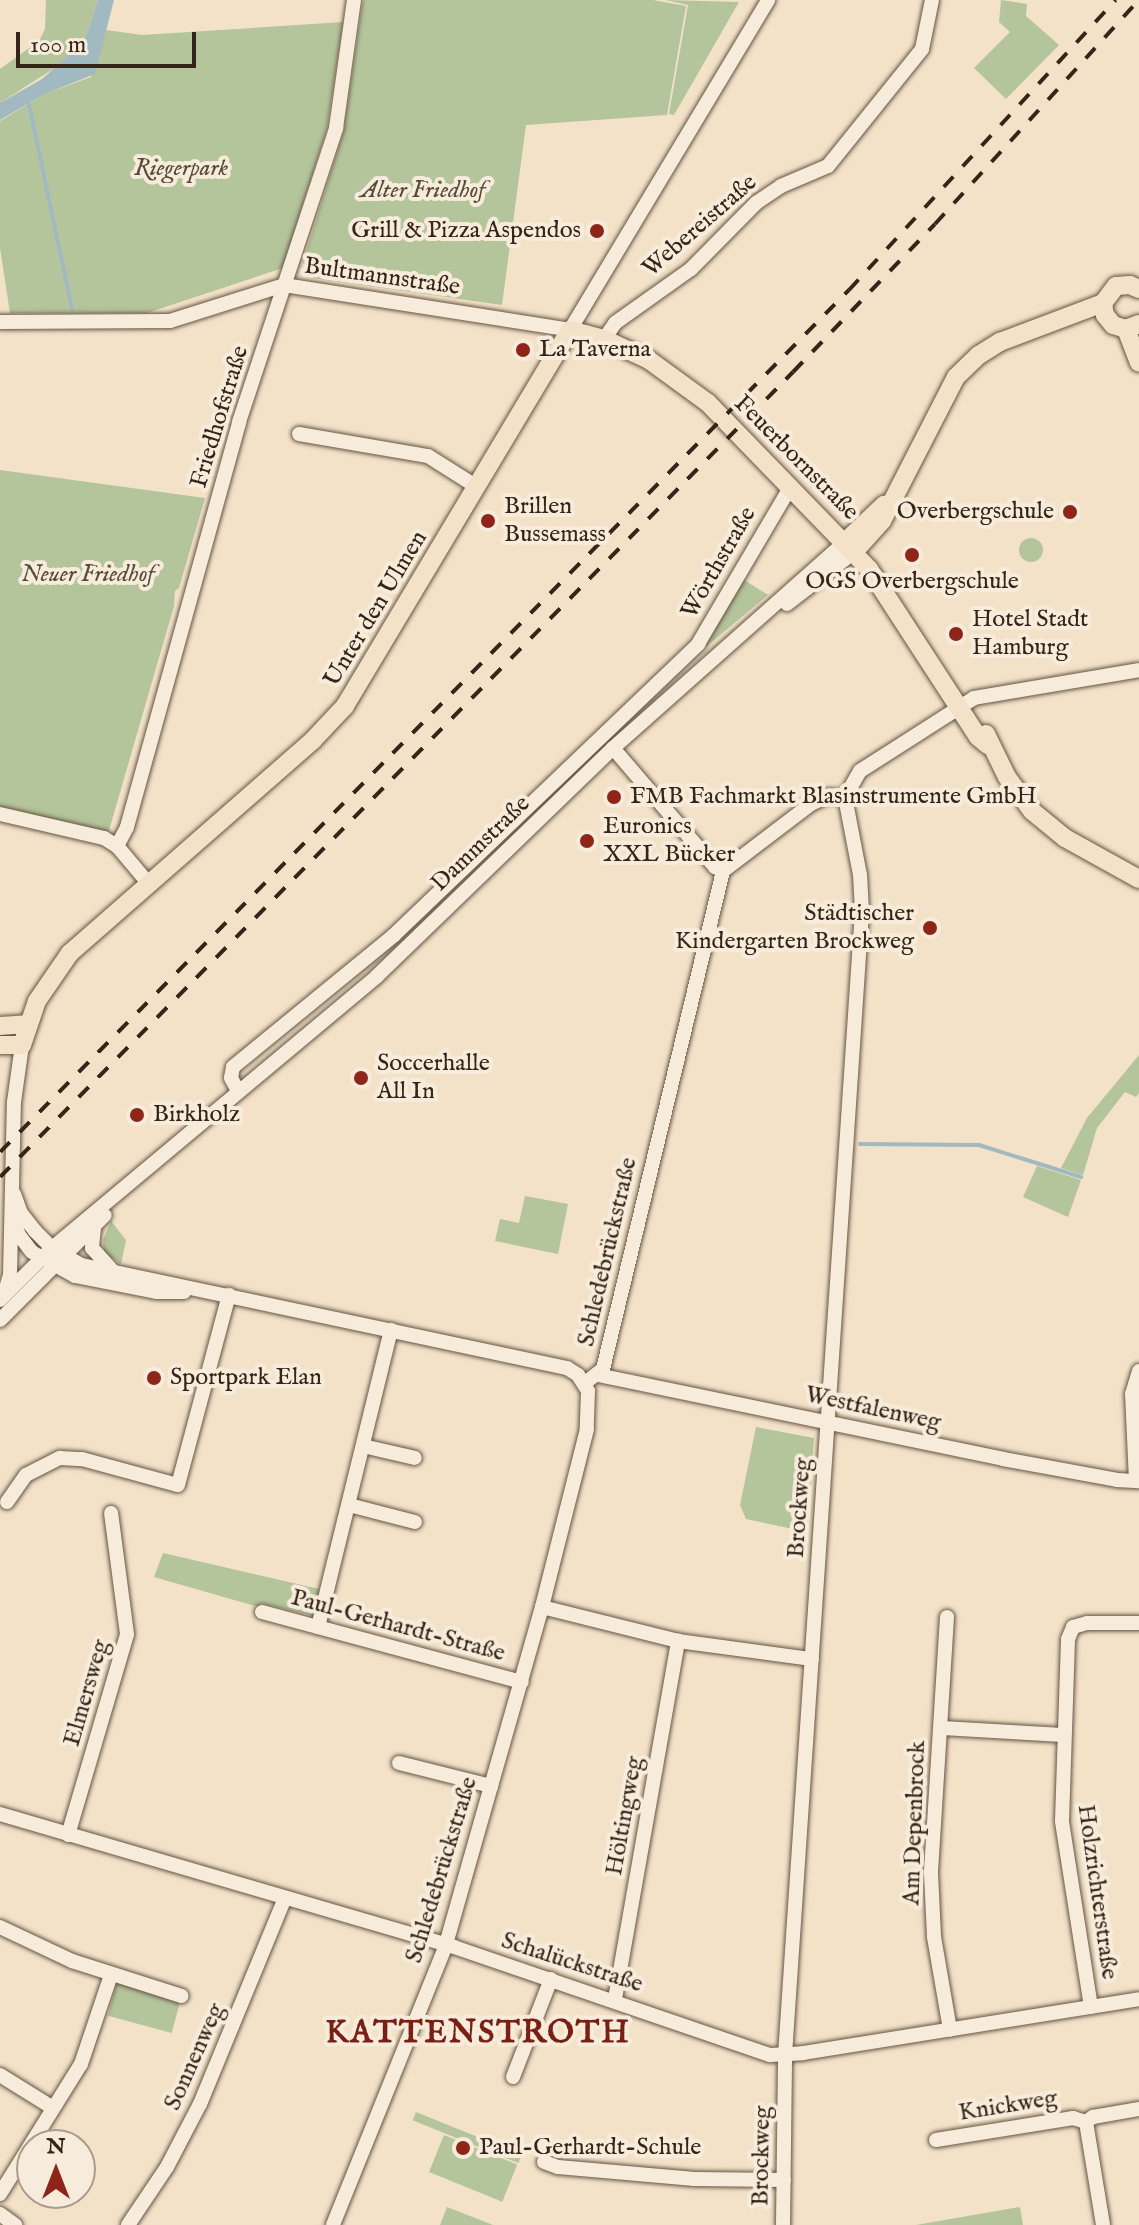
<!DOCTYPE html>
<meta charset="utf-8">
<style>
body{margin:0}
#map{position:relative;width:1139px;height:2225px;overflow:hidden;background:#f3e2c8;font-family:"IM FELL English",serif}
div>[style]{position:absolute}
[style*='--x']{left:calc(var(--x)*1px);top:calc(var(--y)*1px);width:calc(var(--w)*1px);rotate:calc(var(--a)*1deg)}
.green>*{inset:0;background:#b4c49b;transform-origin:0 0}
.round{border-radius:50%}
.water>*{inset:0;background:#a1bac1}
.stream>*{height:4px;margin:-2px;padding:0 2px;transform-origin:2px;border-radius:2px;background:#a1bac1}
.roads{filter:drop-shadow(0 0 2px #645443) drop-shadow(0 0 2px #645443)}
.minor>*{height:14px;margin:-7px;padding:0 7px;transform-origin:7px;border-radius:7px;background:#f7ecdb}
.major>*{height:18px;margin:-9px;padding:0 9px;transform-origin:9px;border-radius:9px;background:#f3e2c8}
.rail>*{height:4px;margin-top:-2px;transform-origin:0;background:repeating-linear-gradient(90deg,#352417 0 14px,transparent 0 28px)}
.dots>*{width:22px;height:22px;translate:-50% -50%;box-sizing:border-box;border:4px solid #f7ecdb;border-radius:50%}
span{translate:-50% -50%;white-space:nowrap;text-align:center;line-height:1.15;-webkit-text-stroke:8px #f7ecdb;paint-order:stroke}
.park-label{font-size:24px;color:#554c38;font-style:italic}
.street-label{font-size:24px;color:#352417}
.poi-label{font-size:24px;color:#352417}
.right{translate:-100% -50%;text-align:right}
.left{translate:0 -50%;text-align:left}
.district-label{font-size:32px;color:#7a1f14;font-weight:700;letter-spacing:2px}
.north{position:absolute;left:16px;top:2129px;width:80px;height:80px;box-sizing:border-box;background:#f7ecdb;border:2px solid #a99c8d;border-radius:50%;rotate:0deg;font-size:22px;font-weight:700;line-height:32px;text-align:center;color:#352417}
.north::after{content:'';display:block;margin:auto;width:28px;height:36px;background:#8f2418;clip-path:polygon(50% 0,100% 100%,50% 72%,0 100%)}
.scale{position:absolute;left:16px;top:32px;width:180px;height:36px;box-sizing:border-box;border:4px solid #352417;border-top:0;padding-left:10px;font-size:24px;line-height:28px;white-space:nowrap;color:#352417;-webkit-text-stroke:6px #f7ecdb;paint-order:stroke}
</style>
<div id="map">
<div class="green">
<i style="clip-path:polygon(46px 0,98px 0,87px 33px,67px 60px,0 103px,0 69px,39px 41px,45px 29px)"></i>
<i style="clip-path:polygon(363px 0,653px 0,686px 6px,667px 115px,526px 125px,502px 305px,312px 278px,303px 262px,344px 130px)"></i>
<i style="clip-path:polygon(665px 0,739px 2px,674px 115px,669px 114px,688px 5px)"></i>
<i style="clip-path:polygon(1001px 0,1027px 4px,1026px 16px,1059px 45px,1006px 99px,974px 68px,1010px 32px,999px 22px)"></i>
<i style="clip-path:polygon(343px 22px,327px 128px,283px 268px,147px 313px,10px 313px,0 248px,0 121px,45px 94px,91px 77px,106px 30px,142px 35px)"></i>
<i style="clip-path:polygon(0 470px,205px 498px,179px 588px,175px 591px,174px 606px,108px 834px,0 808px)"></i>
<i class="round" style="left:1019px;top:538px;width:24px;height:24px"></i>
<i style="clip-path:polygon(741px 578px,768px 595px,707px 646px,705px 639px)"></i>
<i style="clip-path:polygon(1139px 1055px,1139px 1093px,1136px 1097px,1125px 1092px,1097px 1128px,1083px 1175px,1061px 1168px,1087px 1118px)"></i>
<i style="clip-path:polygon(1037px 1166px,1081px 1180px,1068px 1217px,1023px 1197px)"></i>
<i style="clip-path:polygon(525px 1196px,568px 1204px,558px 1254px,495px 1241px,500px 1219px,519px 1223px)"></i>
<i style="clip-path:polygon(111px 1221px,126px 1240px,121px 1264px,104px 1252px,103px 1240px)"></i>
<i style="clip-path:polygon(756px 1427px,814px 1438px,807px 1532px,746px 1519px,740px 1505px)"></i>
<i style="clip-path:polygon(163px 1553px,319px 1589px,322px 1595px,317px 1617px,261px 1603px,259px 1607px,154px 1577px)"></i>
<i style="left:117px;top:1982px;width:66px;height:35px;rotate:15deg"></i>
<i style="left:416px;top:2112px;width:114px;height:9px;rotate:22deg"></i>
<i style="left:444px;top:2135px;width:79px;height:40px;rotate:22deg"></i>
<i style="clip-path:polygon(447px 2207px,493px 2225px,440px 2225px)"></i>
<i style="clip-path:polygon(1020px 2207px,1023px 2225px,916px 2225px)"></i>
</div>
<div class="water">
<i style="clip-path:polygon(98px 0,114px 0,95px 74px,45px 94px,0 120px,0 103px,42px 79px,78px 47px,87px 33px)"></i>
</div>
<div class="stream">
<i style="--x:28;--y:100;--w:214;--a:78.1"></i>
<i style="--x:860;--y:1144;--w:119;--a:0.5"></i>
<i style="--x:979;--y:1145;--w:107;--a:17.4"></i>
</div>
<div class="roads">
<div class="minor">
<i style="--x:0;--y:322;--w:170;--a:-0.3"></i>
<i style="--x:170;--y:321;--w:120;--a:-17.5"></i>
<i style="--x:284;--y:285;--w:290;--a:8.9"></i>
<i style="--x:570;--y:330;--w:385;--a:-59"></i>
<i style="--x:604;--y:339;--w:19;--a:-55"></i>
<i style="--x:615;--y:323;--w:93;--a:-35.4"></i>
<i style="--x:691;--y:269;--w:93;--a:-45.4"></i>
<i style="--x:756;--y:203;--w:30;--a:-34"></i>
<i style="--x:781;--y:186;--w:51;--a:-23.1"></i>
<i style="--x:828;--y:166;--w:150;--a:-51.2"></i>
<i style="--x:922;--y:49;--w:50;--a:-78.5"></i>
<i style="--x:299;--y:434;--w:131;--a:9.7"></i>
<i style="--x:428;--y:456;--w:58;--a:32.3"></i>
<i style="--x:787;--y:604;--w:85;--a:-37.8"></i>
<i style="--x:613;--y:748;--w:157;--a:49.4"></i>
<i style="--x:715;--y:867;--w:9;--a:27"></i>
<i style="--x:0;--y:814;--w:107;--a:13"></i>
<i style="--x:104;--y:838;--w:15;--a:32"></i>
<i style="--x:117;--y:846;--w:50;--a:49.9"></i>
<i style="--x:117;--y:846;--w:21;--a:-62"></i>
<i style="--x:127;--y:827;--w:420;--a:-74.5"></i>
<i style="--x:239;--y:422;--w:310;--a:-71.7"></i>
<i style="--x:336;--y:128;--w:129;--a:-82"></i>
<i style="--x:238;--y:1091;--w:15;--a:-118"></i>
<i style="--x:231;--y:1078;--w:11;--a:-80"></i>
<i style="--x:233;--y:1067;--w:208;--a:-39.3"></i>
<i style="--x:394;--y:935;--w:421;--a:-43.7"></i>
<i style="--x:698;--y:644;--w:183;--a:-59.5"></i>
<i style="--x:14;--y:1194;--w:20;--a:70"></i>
<i style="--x:21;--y:1213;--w:23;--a:52"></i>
<i style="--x:35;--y:1231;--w:24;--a:45"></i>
<i style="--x:52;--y:1248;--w:34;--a:30"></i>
<i style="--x:82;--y:1265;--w:496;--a:12"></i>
<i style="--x:567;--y:1368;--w:13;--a:32"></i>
<i style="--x:578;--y:1375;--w:19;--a:58"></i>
<i style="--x:588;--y:1391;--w:38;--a:92"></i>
<i style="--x:587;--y:1429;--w:184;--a:104.2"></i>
<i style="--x:542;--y:1607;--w:351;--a:105.9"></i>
<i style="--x:446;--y:1945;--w:302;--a:112"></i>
<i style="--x:13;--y:1217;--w:19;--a:72"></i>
<i style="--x:19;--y:1235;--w:21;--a:53"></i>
<i style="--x:32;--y:1252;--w:49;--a:29.2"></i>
<i style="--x:75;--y:1276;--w:84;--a:11"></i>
<i style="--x:157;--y:1292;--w:27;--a:0"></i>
<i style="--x:94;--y:1228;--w:20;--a:96"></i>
<i style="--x:92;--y:1248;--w:30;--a:48"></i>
<i style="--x:5;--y:1292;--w:18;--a:-74"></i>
<i style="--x:10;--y:1275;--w:173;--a:-88.7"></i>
<i style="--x:14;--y:1102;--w:58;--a:-82"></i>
<i style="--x:0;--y:1300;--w:74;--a:-45"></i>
<i style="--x:52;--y:1248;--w:424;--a:-39.9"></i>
<i style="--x:377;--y:976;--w:328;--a:-44"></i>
<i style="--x:613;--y:748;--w:310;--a:-41.6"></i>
<i style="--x:0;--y:1320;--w:148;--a:-45"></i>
<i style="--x:598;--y:1375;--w:414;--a:11.7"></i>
<i style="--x:1003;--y:1459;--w:116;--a:10.4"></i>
<i style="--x:1117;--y:1480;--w:22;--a:3"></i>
<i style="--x:585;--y:1383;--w:23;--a:-38"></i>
<i style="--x:603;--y:1369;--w:512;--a:-76.45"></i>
<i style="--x:723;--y:871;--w:111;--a:-37.3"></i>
<i style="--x:811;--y:804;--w:19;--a:-25"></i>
<i style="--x:828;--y:796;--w:17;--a:3"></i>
<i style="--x:363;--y:1446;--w:53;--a:13"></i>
<i style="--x:1136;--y:1481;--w:87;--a:-92.6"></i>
<i style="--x:1132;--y:1394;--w:24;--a:-73"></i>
<i style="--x:7;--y:1502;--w:33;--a:-55"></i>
<i style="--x:26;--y:1475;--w:38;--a:-27"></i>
<i style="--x:60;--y:1458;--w:22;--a:3"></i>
<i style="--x:82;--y:1459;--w:99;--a:15.2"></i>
<i style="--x:178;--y:1485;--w:197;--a:-75"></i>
<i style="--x:349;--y:1505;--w:68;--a:14.4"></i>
<i style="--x:542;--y:1607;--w:140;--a:14"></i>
<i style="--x:678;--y:1641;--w:135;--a:7.7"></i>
<i style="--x:262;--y:1612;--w:269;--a:15.1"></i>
<i style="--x:947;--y:1617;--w:256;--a:93.6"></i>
<i style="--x:931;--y:1873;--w:64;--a:87.3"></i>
<i style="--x:934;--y:1937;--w:94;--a:80.2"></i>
<i style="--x:318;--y:1627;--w:306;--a:-76.2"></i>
<i style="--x:941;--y:1728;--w:123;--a:3.3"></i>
<i style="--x:399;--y:1763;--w:95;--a:14"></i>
<i style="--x:0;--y:1814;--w:473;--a:16.3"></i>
<i style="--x:454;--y:1947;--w:334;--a:18.9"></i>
<i style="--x:770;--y:2055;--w:33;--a:-3"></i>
<i style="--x:803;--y:2053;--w:340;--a:-9.1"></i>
<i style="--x:68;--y:1835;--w:209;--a:-73.6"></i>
<i style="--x:127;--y:1634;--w:122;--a:-97.5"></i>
<i style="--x:0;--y:1927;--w:80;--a:25.3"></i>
<i style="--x:72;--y:1961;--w:115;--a:17.7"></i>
<i style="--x:615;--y:1999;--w:364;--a:-80"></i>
<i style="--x:1091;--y:2007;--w:188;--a:-98.9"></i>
<i style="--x:1062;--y:1821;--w:182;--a:-88.1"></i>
<i style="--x:1068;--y:1639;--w:13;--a:-67"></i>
<i style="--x:1073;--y:1627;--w:15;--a:-16"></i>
<i style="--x:1087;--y:1623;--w:52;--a:0"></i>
<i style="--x:0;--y:2075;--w:62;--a:31.9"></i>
<i style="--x:513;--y:2077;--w:105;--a:-68.8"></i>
<i style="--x:1086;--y:2122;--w:104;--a:80.6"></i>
<i style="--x:1086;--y:2122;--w:9;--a:-36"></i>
<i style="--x:1093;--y:2117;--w:47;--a:-9.9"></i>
<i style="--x:936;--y:2140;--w:139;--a:-9.1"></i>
<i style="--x:1073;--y:2118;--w:14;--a:17"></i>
<i style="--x:544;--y:2162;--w:15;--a:20"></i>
<i style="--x:558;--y:2167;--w:137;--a:5"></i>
<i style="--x:694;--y:2179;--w:90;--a:0.6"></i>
<i style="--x:0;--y:2194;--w:153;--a:-58.1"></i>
<i style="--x:81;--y:2064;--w:94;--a:-71.4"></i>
<i style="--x:0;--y:2214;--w:19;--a:36"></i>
<i style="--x:128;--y:2225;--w:70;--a:-56.1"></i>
<i style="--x:167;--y:2167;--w:71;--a:-62.4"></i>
<i style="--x:200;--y:2104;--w:223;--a:-67.6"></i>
<i style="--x:783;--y:2225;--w:170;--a:-89.3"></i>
<i style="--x:785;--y:2055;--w:1146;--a:-86.15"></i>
<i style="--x:862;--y:912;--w:37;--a:-93"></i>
<i style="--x:860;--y:875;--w:79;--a:-100.9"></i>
<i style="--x:845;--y:797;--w:30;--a:-60"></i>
<i style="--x:860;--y:771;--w:135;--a:-32.6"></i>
<i style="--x:974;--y:698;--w:167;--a:-9.6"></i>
</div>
<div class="major">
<i style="--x:1139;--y:289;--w:10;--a:-156"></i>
<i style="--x:1130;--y:285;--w:14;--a:176"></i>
<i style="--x:1116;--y:286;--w:21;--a:127"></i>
<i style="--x:1103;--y:303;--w:12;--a:81"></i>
<i style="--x:1105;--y:315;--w:13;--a:51"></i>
<i style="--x:1113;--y:325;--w:14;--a:17"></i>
<i style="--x:1126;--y:329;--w:14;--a:-21"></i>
<i style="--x:1126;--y:329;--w:36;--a:69"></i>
<i style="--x:845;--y:542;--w:54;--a:-43.5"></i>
<i style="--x:854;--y:552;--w:42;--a:-47.9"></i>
<i style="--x:882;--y:521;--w:162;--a:-62.8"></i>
<i style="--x:956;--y:377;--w:32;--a:-44"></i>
<i style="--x:979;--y:355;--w:25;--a:-32"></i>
<i style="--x:1000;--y:342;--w:110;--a:-20.7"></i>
<i style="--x:986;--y:734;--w:48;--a:64"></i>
<i style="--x:1007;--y:777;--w:42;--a:53.7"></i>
<i style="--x:1032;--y:811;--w:43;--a:39.3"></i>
<i style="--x:1065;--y:838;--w:85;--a:29"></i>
<i style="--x:0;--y:1026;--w:27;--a:-4"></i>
<i style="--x:0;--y:1045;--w:22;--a:0"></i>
<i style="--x:22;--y:1045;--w:46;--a:-71.2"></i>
<i style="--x:37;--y:1001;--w:58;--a:-55.5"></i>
<i style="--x:70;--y:953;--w:323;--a:-41.2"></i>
<i style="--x:313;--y:740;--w:47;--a:-46.7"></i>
<i style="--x:345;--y:706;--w:438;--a:-59.1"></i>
<i style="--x:570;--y:330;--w:35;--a:15"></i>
<i style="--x:604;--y:339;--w:50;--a:25"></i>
<i style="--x:649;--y:360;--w:73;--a:36.1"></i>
<i style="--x:708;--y:403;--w:231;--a:45.9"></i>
<i style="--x:869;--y:569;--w:200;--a:57"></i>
<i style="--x:978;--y:737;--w:13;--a:39"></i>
</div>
</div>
<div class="rail">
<i style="--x:0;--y:1152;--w:1210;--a:-45.44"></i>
<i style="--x:849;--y:290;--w:394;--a:-47.4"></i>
<i style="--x:0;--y:1177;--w:1130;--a:-45.43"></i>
<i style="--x:793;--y:372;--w:205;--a:-46.2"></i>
<i style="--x:935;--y:224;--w:303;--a:-47.7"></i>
</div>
<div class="dots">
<i style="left:597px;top:231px;background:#8f2418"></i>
<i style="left:523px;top:350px;background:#8f2418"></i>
<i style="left:1070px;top:512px;background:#8f2418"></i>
<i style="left:488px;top:521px;background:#8f2418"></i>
<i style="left:912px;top:555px;background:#8f2418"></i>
<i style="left:956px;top:634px;background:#8f2418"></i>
<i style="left:614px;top:797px;background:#8f2418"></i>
<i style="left:587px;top:841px;background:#8f2418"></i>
<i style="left:930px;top:928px;background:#8f2418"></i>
<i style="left:361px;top:1078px;background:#8f2418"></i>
<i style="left:137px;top:1115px;background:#8f2418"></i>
<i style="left:154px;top:1378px;background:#8f2418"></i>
<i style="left:463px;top:2148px;background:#8f2418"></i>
</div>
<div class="park-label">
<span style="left:181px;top:169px">Riegerpark</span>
<span style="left:423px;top:191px">Alter Friedhof</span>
<span style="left:88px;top:575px">Neuer Friedhof</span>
</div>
<div class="street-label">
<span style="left:700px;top:226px;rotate:-41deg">Webereistraße</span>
<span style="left:382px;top:277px;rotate:8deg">Bultmannstraße</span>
<span style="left:220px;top:417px;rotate:-73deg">Friedhofstraße</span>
<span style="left:796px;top:458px;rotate:45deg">Feuerbornstraße</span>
<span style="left:719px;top:563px;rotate:-60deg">Wörthstraße</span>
<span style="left:376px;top:609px;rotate:-59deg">Unter den Ulmen</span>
<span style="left:481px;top:844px;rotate:-44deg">Dammstraße</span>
<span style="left:608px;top:1252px;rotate:-77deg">Schledebrückstraße</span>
<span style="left:873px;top:1409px;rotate:12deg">Westfalenweg</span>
<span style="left:800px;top:1508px;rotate:-86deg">Brockweg</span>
<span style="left:398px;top:1626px;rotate:15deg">Paul-Gerhardt-Straße</span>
<span style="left:87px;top:1693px;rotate:-74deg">Elmersweg</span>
<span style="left:625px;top:1816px;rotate:-80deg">Höltingweg</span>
<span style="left:915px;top:1823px;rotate:-88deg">Am Depenbrock</span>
<span style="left:442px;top:1870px;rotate:-73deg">Schledebrückstraße</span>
<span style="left:1097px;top:1892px;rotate:82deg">Holzrichterstraße</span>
<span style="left:572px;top:1963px;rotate:18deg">Schalückstraße</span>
<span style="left:195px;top:2057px;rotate:-66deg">Sonnenweg</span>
<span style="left:1008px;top:2106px;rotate:-9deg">Knickweg</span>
<span style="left:762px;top:2156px;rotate:-89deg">Brockweg</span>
</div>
<div class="poi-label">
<span class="right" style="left:581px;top:231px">Grill &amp; Pizza Aspendos</span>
<span class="left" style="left:539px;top:350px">La Taverna</span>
<span class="left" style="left:504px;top:521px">Brillen<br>Bussemass</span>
<span class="right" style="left:1054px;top:512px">Overbergschule</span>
<span style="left:912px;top:582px">OGS Overbergschule</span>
<span class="left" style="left:972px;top:634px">Hotel Stadt<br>Hamburg</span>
<span class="left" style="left:630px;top:797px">FMB Fachmarkt Blasinstrumente GmbH</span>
<span class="left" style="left:603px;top:841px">Euronics<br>XXL Bücker</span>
<span class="right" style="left:914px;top:928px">Städtischer<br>Kindergarten Brockweg</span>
<span class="left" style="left:377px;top:1078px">Soccerhalle<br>All In</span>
<span class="left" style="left:153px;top:1115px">Birkholz</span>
<span class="left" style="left:170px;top:1378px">Sportpark Elan</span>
<span class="left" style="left:479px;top:2148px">Paul-Gerhardt-Schule</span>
</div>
<div class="district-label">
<span style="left:478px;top:2034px">KATTENSTROTH</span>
</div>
<div class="north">N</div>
<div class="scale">100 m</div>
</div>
